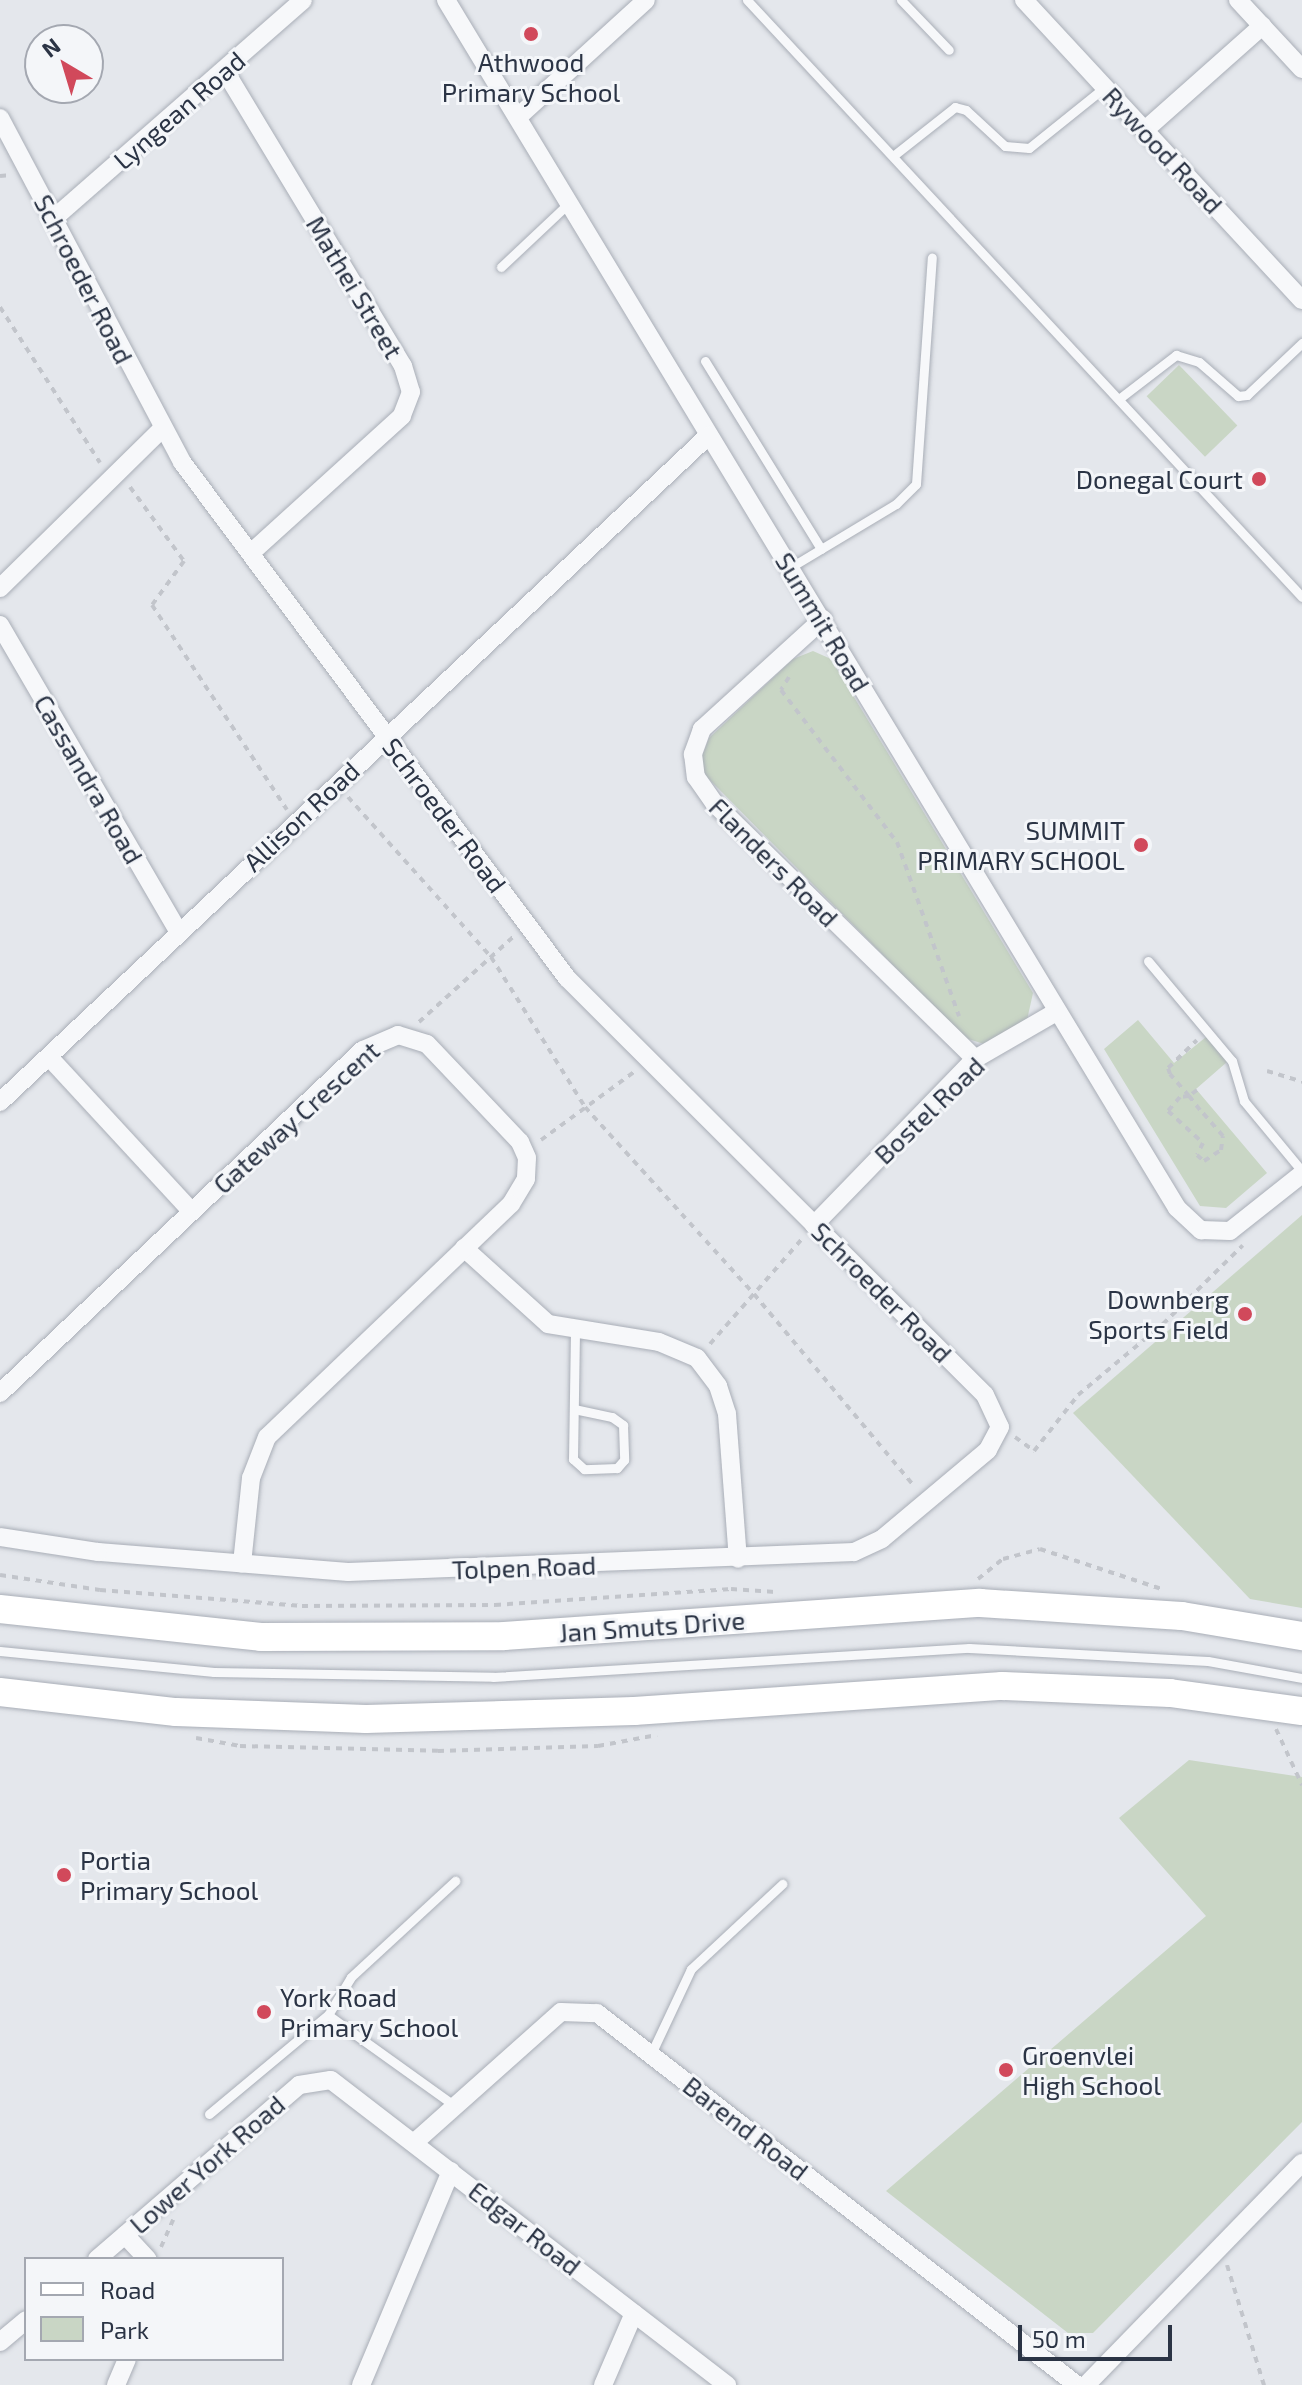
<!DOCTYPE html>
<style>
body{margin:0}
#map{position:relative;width:1302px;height:2385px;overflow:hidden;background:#e4e7ec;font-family:"Exo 2",sans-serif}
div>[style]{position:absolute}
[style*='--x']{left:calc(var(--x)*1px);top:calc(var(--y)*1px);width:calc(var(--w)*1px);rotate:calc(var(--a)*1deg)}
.green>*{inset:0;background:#c9d6c5;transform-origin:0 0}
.path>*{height:4px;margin-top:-2px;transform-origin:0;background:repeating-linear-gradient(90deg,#c2c5cb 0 6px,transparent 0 12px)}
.roads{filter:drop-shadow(0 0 2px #a9aeb7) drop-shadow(0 0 2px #a9aeb7)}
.lane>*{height:9px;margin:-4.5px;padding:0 4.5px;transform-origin:4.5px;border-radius:4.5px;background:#f7f8fa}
.street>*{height:18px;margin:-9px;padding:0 9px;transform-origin:9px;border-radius:9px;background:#f7f8fa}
.primary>*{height:28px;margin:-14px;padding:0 14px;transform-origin:14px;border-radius:14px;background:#fff}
.dots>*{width:22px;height:22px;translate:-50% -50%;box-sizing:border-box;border:4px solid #f4f6f9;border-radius:50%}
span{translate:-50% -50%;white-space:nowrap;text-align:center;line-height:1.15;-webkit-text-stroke:6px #f4f6f9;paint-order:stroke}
.poi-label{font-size:26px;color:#2b3445}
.right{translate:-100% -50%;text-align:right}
.left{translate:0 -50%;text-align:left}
.street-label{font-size:26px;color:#2b3445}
.legend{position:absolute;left:24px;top:2257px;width:260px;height:104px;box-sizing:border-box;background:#f4f6f9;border:2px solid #a4a8b1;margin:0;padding:10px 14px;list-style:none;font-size:24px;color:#2b3445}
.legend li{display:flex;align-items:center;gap:16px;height:40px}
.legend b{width:40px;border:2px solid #a4a8b1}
.north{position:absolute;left:24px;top:24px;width:80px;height:80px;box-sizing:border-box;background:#f4f6f9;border:2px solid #a4a8b1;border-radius:50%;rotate:322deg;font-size:22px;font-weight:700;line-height:32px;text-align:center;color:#2b3445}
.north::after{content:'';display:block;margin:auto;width:28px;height:36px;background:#d1495b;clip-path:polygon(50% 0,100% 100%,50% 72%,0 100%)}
.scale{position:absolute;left:1018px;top:2325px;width:154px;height:36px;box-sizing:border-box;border:4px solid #2b3445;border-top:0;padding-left:10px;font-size:24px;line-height:28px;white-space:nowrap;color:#2b3445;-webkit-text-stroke:6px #f4f6f9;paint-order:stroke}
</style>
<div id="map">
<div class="green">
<i style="left:1179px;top:365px;width:84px;height:45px;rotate:46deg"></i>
<i style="clip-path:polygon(813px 651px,831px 659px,1033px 993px,1027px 1020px,984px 1044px,965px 1038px,703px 773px,702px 756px,709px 738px,793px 659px)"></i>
<i style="clip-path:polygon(1138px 1020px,1174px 1063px,1206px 1037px,1227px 1062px,1196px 1089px,1267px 1173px,1226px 1208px,1200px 1206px,1104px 1049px)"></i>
<i style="clip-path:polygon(1302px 1215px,1302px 1608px,1250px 1599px,1073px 1413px)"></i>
<i style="clip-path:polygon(1189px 1760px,1302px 1777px,1302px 2122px,1093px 2333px,1068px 2333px,886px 2191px,1206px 1916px,1119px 1818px)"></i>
</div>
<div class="path">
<i style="--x:0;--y:176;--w:11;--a:-5"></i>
<i style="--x:0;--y:307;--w:185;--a:57.3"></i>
<i style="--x:130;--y:487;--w:92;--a:53.9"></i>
<i style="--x:184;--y:561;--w:54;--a:126"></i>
<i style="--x:152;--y:605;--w:245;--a:56.6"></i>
<i style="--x:789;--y:677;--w:15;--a:122"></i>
<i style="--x:781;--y:690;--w:191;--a:52.7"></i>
<i style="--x:897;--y:842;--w:185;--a:70.4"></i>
<i style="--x:348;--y:797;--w:215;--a:48.2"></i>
<i style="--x:491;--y:957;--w:177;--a:57.9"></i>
<i style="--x:585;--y:1107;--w:252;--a:47.9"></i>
<i style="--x:754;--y:1294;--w:251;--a:50.2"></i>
<i style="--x:419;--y:1022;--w:127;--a:-42.1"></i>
<i style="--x:1267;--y:1071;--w:37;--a:17"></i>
<i style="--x:1197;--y:1090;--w:10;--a:143"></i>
<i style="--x:1189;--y:1096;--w:9;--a:174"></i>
<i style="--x:1180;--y:1097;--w:18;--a:131"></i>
<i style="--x:1168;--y:1111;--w:47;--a:42.4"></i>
<i style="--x:1203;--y:1143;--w:13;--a:117"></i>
<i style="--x:1197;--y:1155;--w:9;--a:41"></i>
<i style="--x:1204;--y:1161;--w:20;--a:-33"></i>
<i style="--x:1221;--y:1150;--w:14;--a:-82"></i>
<i style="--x:1223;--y:1136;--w:35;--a:-131"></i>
<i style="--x:1200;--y:1110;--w:18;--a:-128"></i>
<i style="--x:1189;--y:1096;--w:29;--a:-131"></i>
<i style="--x:1170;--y:1074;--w:6;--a:-108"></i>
<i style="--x:1168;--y:1068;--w:40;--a:-44"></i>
<i style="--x:541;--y:1140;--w:115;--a:-36.2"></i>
<i style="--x:710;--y:1344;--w:140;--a:-48.8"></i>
<i style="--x:1015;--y:1437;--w:24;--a:36"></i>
<i style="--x:1034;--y:1451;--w:71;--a:-51.8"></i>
<i style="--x:1078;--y:1395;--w:111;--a:-39.9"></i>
<i style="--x:1163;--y:1324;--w:112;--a:-44.6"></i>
<i style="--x:0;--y:1575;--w:101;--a:8.5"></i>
<i style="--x:100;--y:1590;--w:203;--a:4.5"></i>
<i style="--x:302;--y:1606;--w:193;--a:-0.3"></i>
<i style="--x:495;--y:1605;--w:237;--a:-3.9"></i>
<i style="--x:731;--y:1589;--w:44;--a:3.9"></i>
<i style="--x:978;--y:1579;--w:32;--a:-39"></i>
<i style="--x:1003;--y:1559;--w:38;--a:-15"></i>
<i style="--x:1040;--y:1549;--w:128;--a:18.2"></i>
<i style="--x:1276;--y:1729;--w:62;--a:65.1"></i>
<i style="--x:196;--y:1738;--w:45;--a:10.3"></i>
<i style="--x:240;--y:1746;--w:198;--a:1.4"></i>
<i style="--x:438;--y:1751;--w:160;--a:-1.8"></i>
<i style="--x:598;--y:1746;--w:60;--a:-10.6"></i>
<i style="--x:161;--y:2247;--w:30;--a:-66"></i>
<i style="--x:1227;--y:2265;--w:126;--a:72.9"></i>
</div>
<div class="roads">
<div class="lane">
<i style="--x:747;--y:0;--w:815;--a:47.09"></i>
<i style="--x:901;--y:0;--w:69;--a:46.2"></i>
<i style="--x:893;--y:156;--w:79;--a:-38.3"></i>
<i style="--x:955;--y:107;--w:11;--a:15"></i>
<i style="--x:966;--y:110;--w:53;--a:42.7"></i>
<i style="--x:1005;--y:146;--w:24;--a:5"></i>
<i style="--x:1029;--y:148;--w:97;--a:-38.8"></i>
<i style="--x:501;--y:267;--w:95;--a:-43.3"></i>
<i style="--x:705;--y:361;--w:221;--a:58.3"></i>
<i style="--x:1120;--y:398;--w:71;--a:-37.5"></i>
<i style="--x:1176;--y:355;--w:24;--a:17"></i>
<i style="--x:1199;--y:362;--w:52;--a:41.1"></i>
<i style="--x:1238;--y:396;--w:9;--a:-6"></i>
<i style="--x:1247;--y:395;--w:76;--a:-43.4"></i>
<i style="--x:791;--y:567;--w:122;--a:-31"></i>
<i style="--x:896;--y:504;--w:28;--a:-45"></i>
<i style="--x:916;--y:484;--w:227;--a:-86"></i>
<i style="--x:1148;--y:961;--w:131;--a:50"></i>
<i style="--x:1232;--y:1061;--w:42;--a:73.3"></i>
<i style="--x:1244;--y:1101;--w:91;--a:50.4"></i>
<i style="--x:574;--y:1409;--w:39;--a:12"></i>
<i style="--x:612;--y:1417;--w:14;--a:36"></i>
<i style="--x:623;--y:1425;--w:35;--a:88"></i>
<i style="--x:624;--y:1460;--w:11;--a:131"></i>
<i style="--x:617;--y:1468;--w:33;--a:178"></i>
<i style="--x:584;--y:1469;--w:15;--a:-138"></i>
<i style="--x:573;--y:1459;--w:129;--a:-89.1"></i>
<i style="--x:0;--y:1651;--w:215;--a:5.6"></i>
<i style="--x:214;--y:1672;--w:279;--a:1"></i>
<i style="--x:493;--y:1677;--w:477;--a:-3.5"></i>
<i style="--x:969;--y:1648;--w:239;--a:3.1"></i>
<i style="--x:1208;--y:1661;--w:96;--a:10.3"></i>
<i style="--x:328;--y:2015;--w:156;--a:35.6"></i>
<i style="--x:651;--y:2054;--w:94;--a:-64.8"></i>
<i style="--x:691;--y:1969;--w:125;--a:-43"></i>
<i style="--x:209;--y:2114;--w:155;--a:-39.8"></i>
<i style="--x:328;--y:2015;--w:44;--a:-58.8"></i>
<i style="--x:351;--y:1977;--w:142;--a:-42.7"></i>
</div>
<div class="street">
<i style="--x:446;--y:0;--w:1412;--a:58.82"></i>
<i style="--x:1177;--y:1208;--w:33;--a:43"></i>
<i style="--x:1201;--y:1230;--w:29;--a:2"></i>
<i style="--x:1230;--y:1231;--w:92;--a:-38.4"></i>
<i style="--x:1024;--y:0;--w:409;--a:47.2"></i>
<i style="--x:1238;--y:0;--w:94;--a:47.2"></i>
<i style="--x:225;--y:71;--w:345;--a:58.9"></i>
<i style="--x:403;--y:366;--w:27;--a:73"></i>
<i style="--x:411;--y:392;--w:26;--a:111"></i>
<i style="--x:402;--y:416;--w:202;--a:137.8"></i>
<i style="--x:518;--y:117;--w:173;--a:-42.4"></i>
<i style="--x:0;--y:118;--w:389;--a:62.1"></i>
<i style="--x:182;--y:462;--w:644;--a:53.27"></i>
<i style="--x:567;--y:978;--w:590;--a:44.93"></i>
<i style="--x:985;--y:1395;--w:35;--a:65"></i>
<i style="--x:1000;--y:1427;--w:26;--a:118"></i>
<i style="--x:988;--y:1450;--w:138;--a:140"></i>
<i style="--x:882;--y:1539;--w:31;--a:155"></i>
<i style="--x:854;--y:1552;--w:506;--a:177.74"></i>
<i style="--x:348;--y:1572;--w:251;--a:-175.4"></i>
<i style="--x:98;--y:1552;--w:99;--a:-171.3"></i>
<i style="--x:1145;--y:130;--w:157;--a:-41.6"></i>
<i style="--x:53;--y:219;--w:332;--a:-41.2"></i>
<i style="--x:0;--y:588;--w:227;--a:-44.5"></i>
<i style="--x:823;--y:619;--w:164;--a:137.7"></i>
<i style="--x:702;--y:729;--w:27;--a:110"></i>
<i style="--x:693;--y:754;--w:23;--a:83"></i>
<i style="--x:696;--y:777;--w:32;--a:55"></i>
<i style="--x:714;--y:803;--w:366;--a:44.4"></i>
<i style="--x:0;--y:625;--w:355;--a:59.8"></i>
<i style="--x:49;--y:1057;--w:209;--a:47.3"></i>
<i style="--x:0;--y:1102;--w:973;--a:-43.25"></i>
<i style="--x:814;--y:1225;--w:231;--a:-45.9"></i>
<i style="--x:975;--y:1059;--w:94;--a:-30.1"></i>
<i style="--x:464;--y:1248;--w:113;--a:42.1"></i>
<i style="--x:548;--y:1324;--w:112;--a:9.2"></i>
<i style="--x:659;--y:1342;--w:41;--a:22.8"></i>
<i style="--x:697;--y:1358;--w:35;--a:53"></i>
<i style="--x:718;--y:1386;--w:29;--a:72"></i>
<i style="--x:727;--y:1414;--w:145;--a:85.7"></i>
<i style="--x:0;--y:1393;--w:499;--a:-43.4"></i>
<i style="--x:363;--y:1050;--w:38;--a:-23"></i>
<i style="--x:398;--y:1035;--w:30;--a:17"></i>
<i style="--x:427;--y:1044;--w:135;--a:46.5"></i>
<i style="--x:520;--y:1142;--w:17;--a:66"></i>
<i style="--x:527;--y:1158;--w:21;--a:93"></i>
<i style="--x:526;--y:1179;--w:29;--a:121"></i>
<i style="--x:511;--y:1204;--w:337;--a:136.3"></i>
<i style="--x:267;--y:1437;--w:44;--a:111.3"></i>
<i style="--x:251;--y:1478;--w:86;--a:96"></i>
<i style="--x:416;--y:2141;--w:194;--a:-41.7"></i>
<i style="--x:561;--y:2012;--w:36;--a:2"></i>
<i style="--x:597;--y:2013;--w:607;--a:37.78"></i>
<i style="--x:125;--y:2235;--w:33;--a:47"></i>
<i style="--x:97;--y:2259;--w:267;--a:-40.7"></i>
<i style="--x:299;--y:2085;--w:32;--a:-9"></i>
<i style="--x:331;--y:2080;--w:500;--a:37.6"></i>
<i style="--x:0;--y:2342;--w:34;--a:-40"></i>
<i style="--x:116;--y:2385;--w:28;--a:-67"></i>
<i style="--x:361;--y:2385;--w:232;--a:-67.2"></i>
<i style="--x:603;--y:2385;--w:78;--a:-66.7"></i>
<i style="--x:1086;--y:2385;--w:310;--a:-45.8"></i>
</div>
<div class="primary">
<i style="--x:0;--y:1609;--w:262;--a:6.1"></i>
<i style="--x:261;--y:1637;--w:243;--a:-0.2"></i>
<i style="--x:504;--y:1636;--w:477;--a:-4"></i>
<i style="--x:980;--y:1603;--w:202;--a:3.7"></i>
<i style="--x:1182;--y:1616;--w:122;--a:9.5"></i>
<i style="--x:0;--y:1692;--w:177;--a:6.5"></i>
<i style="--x:176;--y:1712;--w:190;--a:2.1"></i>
<i style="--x:366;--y:1719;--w:268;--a:-1.7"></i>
<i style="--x:634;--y:1711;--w:369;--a:-3.9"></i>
<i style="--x:1002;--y:1686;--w:168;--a:2.4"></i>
<i style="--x:1170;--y:1693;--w:133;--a:7.8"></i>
</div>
</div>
<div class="dots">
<i style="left:531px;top:34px;background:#d1495b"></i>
<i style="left:1259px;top:479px;background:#d1495b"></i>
<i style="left:1141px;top:845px;background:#d1495b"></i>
<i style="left:1245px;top:1314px;background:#d1495b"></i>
<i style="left:64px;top:1875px;background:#d1495b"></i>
<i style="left:264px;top:2012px;background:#d1495b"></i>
<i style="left:1006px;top:2070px;background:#d1495b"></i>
</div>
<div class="poi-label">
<span style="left:531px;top:77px">Athwood<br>Primary School</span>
<span class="right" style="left:1243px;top:479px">Donegal Court</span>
<span class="right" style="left:1125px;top:845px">SUMMIT<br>PRIMARY SCHOOL</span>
<span class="right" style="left:1229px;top:1314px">Downberg<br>Sports Field</span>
<span class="left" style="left:80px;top:1875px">Portia<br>Primary School</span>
<span class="left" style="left:280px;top:2012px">York Road<br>Primary School</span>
<span class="left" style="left:1022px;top:2070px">Groenvlei<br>High School</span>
</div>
<div class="street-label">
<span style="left:179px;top:110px;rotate:-41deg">Lyngean Road</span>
<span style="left:1163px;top:150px;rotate:47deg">Rywood Road</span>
<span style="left:84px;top:279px;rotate:63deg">Schroeder Road</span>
<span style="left:355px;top:287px;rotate:59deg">Mathei Street</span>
<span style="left:823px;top:622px;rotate:59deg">Summit Road</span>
<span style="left:89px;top:779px;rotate:60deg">Cassandra Road</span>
<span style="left:445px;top:815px;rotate:53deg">Schroeder Road</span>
<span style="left:301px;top:816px;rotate:-43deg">Allison Road</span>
<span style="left:774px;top:862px;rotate:45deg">Flanders Road</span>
<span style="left:929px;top:1110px;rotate:-44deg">Bostel Road</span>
<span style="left:296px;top:1117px;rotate:-42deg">Gateway Crescent</span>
<span style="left:882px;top:1292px;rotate:45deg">Schroeder Road</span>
<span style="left:524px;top:1567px;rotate:-2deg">Tolpen Road</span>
<span style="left:652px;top:1626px;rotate:-4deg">Jan Smuts Drive</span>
<span style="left:746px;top:2128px;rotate:38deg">Barend Road</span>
<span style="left:207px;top:2164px;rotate:-41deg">Lower York Road</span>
<span style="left:525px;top:2228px;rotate:38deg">Edgar Road</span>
</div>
<ul class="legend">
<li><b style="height:10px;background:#fff"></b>Road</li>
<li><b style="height:22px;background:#c9d6c5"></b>Park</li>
</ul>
<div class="north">N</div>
<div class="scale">50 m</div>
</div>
